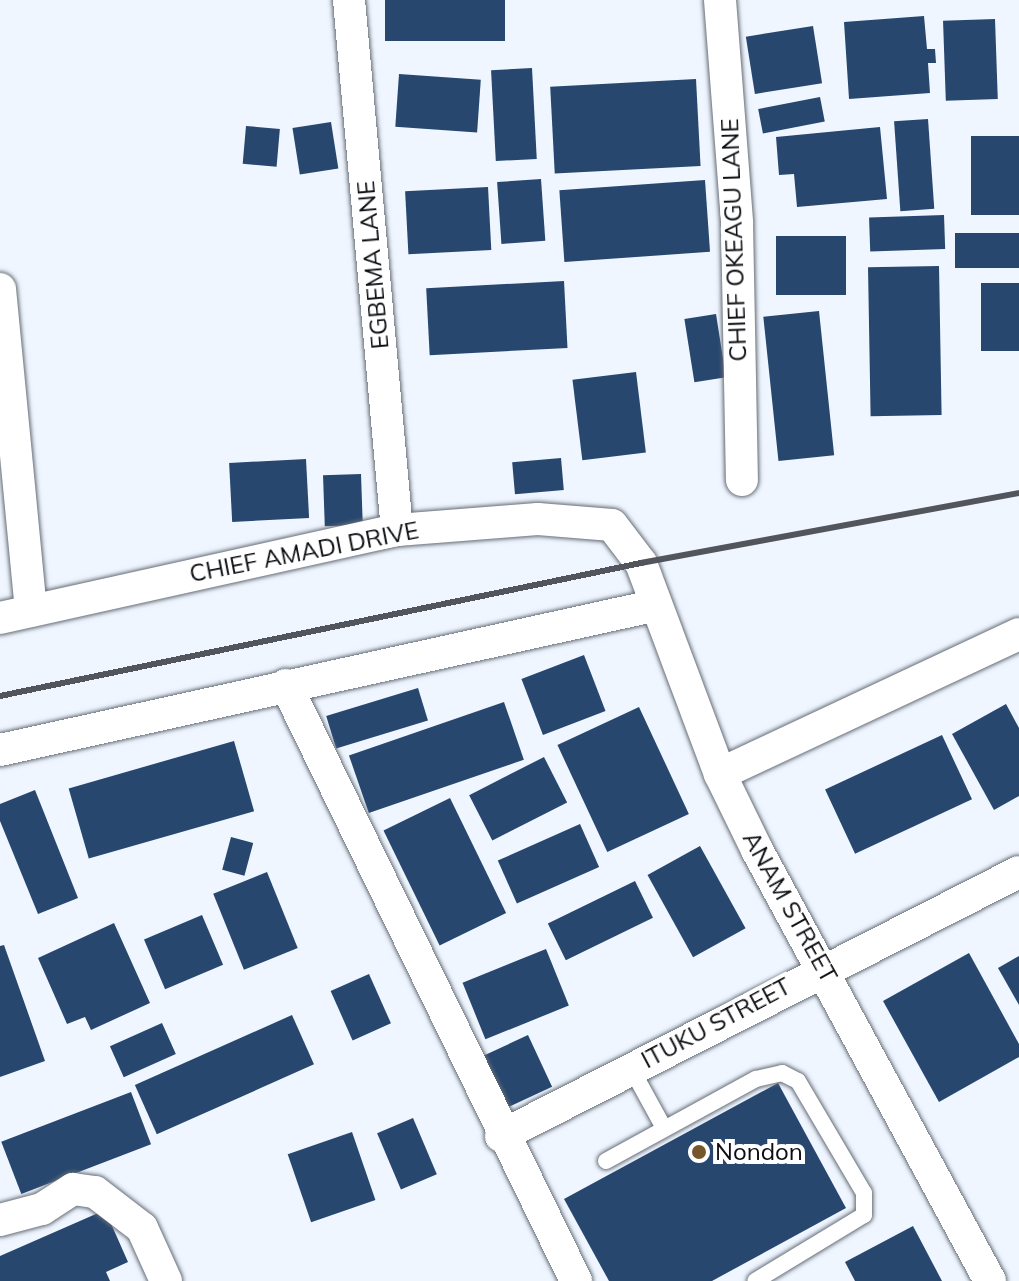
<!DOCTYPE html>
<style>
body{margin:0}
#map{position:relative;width:1019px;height:1281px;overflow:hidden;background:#eff6ff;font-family:Mulish,sans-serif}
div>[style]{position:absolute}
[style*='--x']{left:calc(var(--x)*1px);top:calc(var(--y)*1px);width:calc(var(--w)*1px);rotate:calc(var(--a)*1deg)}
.building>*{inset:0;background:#27476f;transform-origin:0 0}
.roads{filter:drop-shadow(0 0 2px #666d77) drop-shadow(0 0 2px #666d77)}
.service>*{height:16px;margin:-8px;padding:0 8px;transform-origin:8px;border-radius:8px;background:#fff}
.minor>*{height:32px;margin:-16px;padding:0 16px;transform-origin:16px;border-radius:16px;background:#fff}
.rail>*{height:6px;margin:-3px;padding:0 3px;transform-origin:3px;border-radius:3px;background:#52555b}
.dots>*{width:22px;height:22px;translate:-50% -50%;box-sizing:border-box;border:4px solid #fff;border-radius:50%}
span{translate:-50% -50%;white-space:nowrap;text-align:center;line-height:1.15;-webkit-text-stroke:8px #fff;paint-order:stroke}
.street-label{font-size:24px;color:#0b0d11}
.poi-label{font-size:24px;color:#0b0d11}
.left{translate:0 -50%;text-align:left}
</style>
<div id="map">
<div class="building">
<i style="left:385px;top:0;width:120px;height:41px"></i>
<i style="clip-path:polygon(924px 16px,927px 49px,935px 49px,936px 63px,928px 63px,930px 93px,849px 99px,844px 22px)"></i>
<i style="left:995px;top:19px;width:80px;height:52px;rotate:88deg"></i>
<i style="left:813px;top:26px;width:58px;height:68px;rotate:81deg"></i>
<i style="left:532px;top:68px;width:91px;height:41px;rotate:87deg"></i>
<i style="left:399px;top:74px;width:82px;height:53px;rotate:4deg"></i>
<i style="left:696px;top:79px;width:87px;height:146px;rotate:87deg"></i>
<i style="left:820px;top:97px;width:25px;height:63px;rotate:79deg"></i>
<i style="left:928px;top:119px;width:90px;height:34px;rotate:86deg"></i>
<i style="left:331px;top:122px;width:47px;height:39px;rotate:81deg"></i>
<i style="left:246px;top:126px;width:34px;height:38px;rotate:5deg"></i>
<i style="clip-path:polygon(880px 127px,887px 199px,797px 207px,794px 174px,779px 175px,776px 137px)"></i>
<i style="left:1019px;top:136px;width:79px;height:48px;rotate:90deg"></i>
<i style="left:541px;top:179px;width:62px;height:44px;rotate:86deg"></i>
<i style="left:705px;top:180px;width:72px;height:146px;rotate:86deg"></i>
<i style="left:488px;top:187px;width:63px;height:83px;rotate:87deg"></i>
<i style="left:944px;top:215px;width:34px;height:75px;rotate:88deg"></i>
<i style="left:1019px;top:233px;width:35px;height:64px;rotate:90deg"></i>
<i style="left:776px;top:236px;width:70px;height:59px"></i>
<i style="left:939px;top:266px;width:149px;height:71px;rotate:89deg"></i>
<i style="left:564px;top:281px;width:67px;height:138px;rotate:87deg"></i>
<i style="left:1019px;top:283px;width:68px;height:38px;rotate:90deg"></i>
<i style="left:819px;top:311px;width:145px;height:56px;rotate:84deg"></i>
<i style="left:716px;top:314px;width:64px;height:32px;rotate:81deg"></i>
<i style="left:636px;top:372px;width:81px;height:64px;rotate:83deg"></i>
<i style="left:561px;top:458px;width:32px;height:49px;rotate:85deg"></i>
<i style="left:306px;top:459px;width:59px;height:77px;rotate:87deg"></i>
<i style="left:361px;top:474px;width:51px;height:38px;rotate:88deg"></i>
<i style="left:584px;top:655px;width:60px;height:67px;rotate:69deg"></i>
<i style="left:418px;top:688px;width:34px;height:96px;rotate:73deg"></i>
<i style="left:504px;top:702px;width:61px;height:164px;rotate:71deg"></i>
<i style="clip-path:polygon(1006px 704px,1019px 728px,1019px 796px,994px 810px,952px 734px)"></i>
<i style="left:639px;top:707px;width:118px;height:90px;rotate:65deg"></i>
<i style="left:942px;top:735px;width:71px;height:129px;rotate:65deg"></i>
<i style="left:234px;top:741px;width:73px;height:172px;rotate:74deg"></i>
<i style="left:544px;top:757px;width:51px;height:84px;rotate:63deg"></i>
<i style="clip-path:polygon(35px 790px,78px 898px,38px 914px,0 821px,0 804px)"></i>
<i style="left:450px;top:798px;width:128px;height:74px;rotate:64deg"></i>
<i style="left:580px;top:824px;width:47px;height:90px;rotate:66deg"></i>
<i style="left:231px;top:837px;width:23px;height:34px;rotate:15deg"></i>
<i style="left:700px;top:846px;width:94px;height:60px;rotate:61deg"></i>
<i style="left:267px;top:872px;width:82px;height:58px;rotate:68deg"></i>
<i style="left:635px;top:881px;width:41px;height:97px;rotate:64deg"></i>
<i style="left:202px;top:915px;width:54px;height:63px;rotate:67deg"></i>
<i style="clip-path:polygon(114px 923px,150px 1003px,91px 1030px,85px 1017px,67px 1024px,38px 958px)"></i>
<i style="clip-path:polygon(4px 945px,45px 1061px,0 1077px,0 946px)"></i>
<i style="left:546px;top:949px;width:61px;height:90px;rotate:68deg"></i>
<i style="clip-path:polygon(969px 953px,1019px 1044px,1019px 1057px,939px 1102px,883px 1001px)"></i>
<i style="clip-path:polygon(1019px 956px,1019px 1005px,998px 968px)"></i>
<i style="left:369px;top:974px;width:54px;height:42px;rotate:66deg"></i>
<i style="left:292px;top:1015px;width:54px;height:172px;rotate:66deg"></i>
<i style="left:162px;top:1023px;width:34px;height:57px;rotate:66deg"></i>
<i style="left:528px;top:1035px;width:57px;height:51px;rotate:65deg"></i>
<i style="clip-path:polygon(778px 1083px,846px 1208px,712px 1281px,609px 1281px,564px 1199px)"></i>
<i style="left:131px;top:1092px;width:56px;height:139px;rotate:69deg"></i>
<i style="left:413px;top:1118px;width:61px;height:39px;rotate:67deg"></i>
<i style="left:352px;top:1132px;width:72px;height:68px;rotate:71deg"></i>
<i style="clip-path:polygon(105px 1210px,128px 1262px,106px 1272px,110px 1281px,0 1281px,0 1256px)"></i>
<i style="clip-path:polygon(913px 1226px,942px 1281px,855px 1281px,845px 1262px)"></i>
</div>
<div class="roads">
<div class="service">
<i style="--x:631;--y:1068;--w:68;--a:61.2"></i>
<i style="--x:606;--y:1161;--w:171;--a:-28.7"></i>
<i style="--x:756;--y:1079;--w:27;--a:-13"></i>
<i style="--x:782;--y:1073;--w:18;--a:27"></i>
<i style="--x:798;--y:1081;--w:130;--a:59.5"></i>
<i style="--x:864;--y:1193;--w:22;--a:90"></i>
<i style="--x:864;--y:1215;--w:127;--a:148.8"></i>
</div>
<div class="minor">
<i style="--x:349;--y:0;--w:532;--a:84.83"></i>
<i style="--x:720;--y:0;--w:224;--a:85.6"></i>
<i style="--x:737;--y:223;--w:257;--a:88.9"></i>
<i style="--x:0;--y:289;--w:323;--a:84.5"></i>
<i style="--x:0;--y:618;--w:407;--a:-12.5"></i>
<i style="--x:397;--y:530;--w:141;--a:-4.5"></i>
<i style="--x:538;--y:519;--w:74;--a:4.6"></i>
<i style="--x:612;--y:525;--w:48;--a:52.7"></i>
<i style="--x:641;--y:563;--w:225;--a:69.5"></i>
<i style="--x:720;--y:774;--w:85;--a:64"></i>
<i style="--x:757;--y:850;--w:490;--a:61.6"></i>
<i style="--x:286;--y:685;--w:663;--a:64.05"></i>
<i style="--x:0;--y:750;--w:669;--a:-12.44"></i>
<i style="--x:720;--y:774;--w:330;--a:-25.1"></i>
<i style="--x:501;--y:1136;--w:581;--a:-27.01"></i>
<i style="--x:0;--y:1220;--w:43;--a:-14.7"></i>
<i style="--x:42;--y:1209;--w:37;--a:-33"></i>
<i style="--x:73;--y:1189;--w:22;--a:8"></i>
<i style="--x:95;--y:1192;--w:59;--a:37.5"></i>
<i style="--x:142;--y:1228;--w:58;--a:65.6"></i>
</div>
</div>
<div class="rail">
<i style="--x:0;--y:696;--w:655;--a:-11.72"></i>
<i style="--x:641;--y:563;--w:384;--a:-10.5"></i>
</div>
<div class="dots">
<i style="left:699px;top:1152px;background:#75572b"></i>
</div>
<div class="street-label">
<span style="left:734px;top:240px;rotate:-92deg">CHIEF OKEAGU LANE</span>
<span style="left:373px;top:265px;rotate:-95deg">EGBEMA LANE</span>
<span style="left:304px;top:552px;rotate:-11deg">CHIEF AMADI DRIVE</span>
<span style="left:790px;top:907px;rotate:61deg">ANAM STREET</span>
<span style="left:716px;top:1023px;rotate:-28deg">ITUKU STREET</span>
</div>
<div class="poi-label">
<span class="left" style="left:715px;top:1152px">Nondon</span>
</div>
</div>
